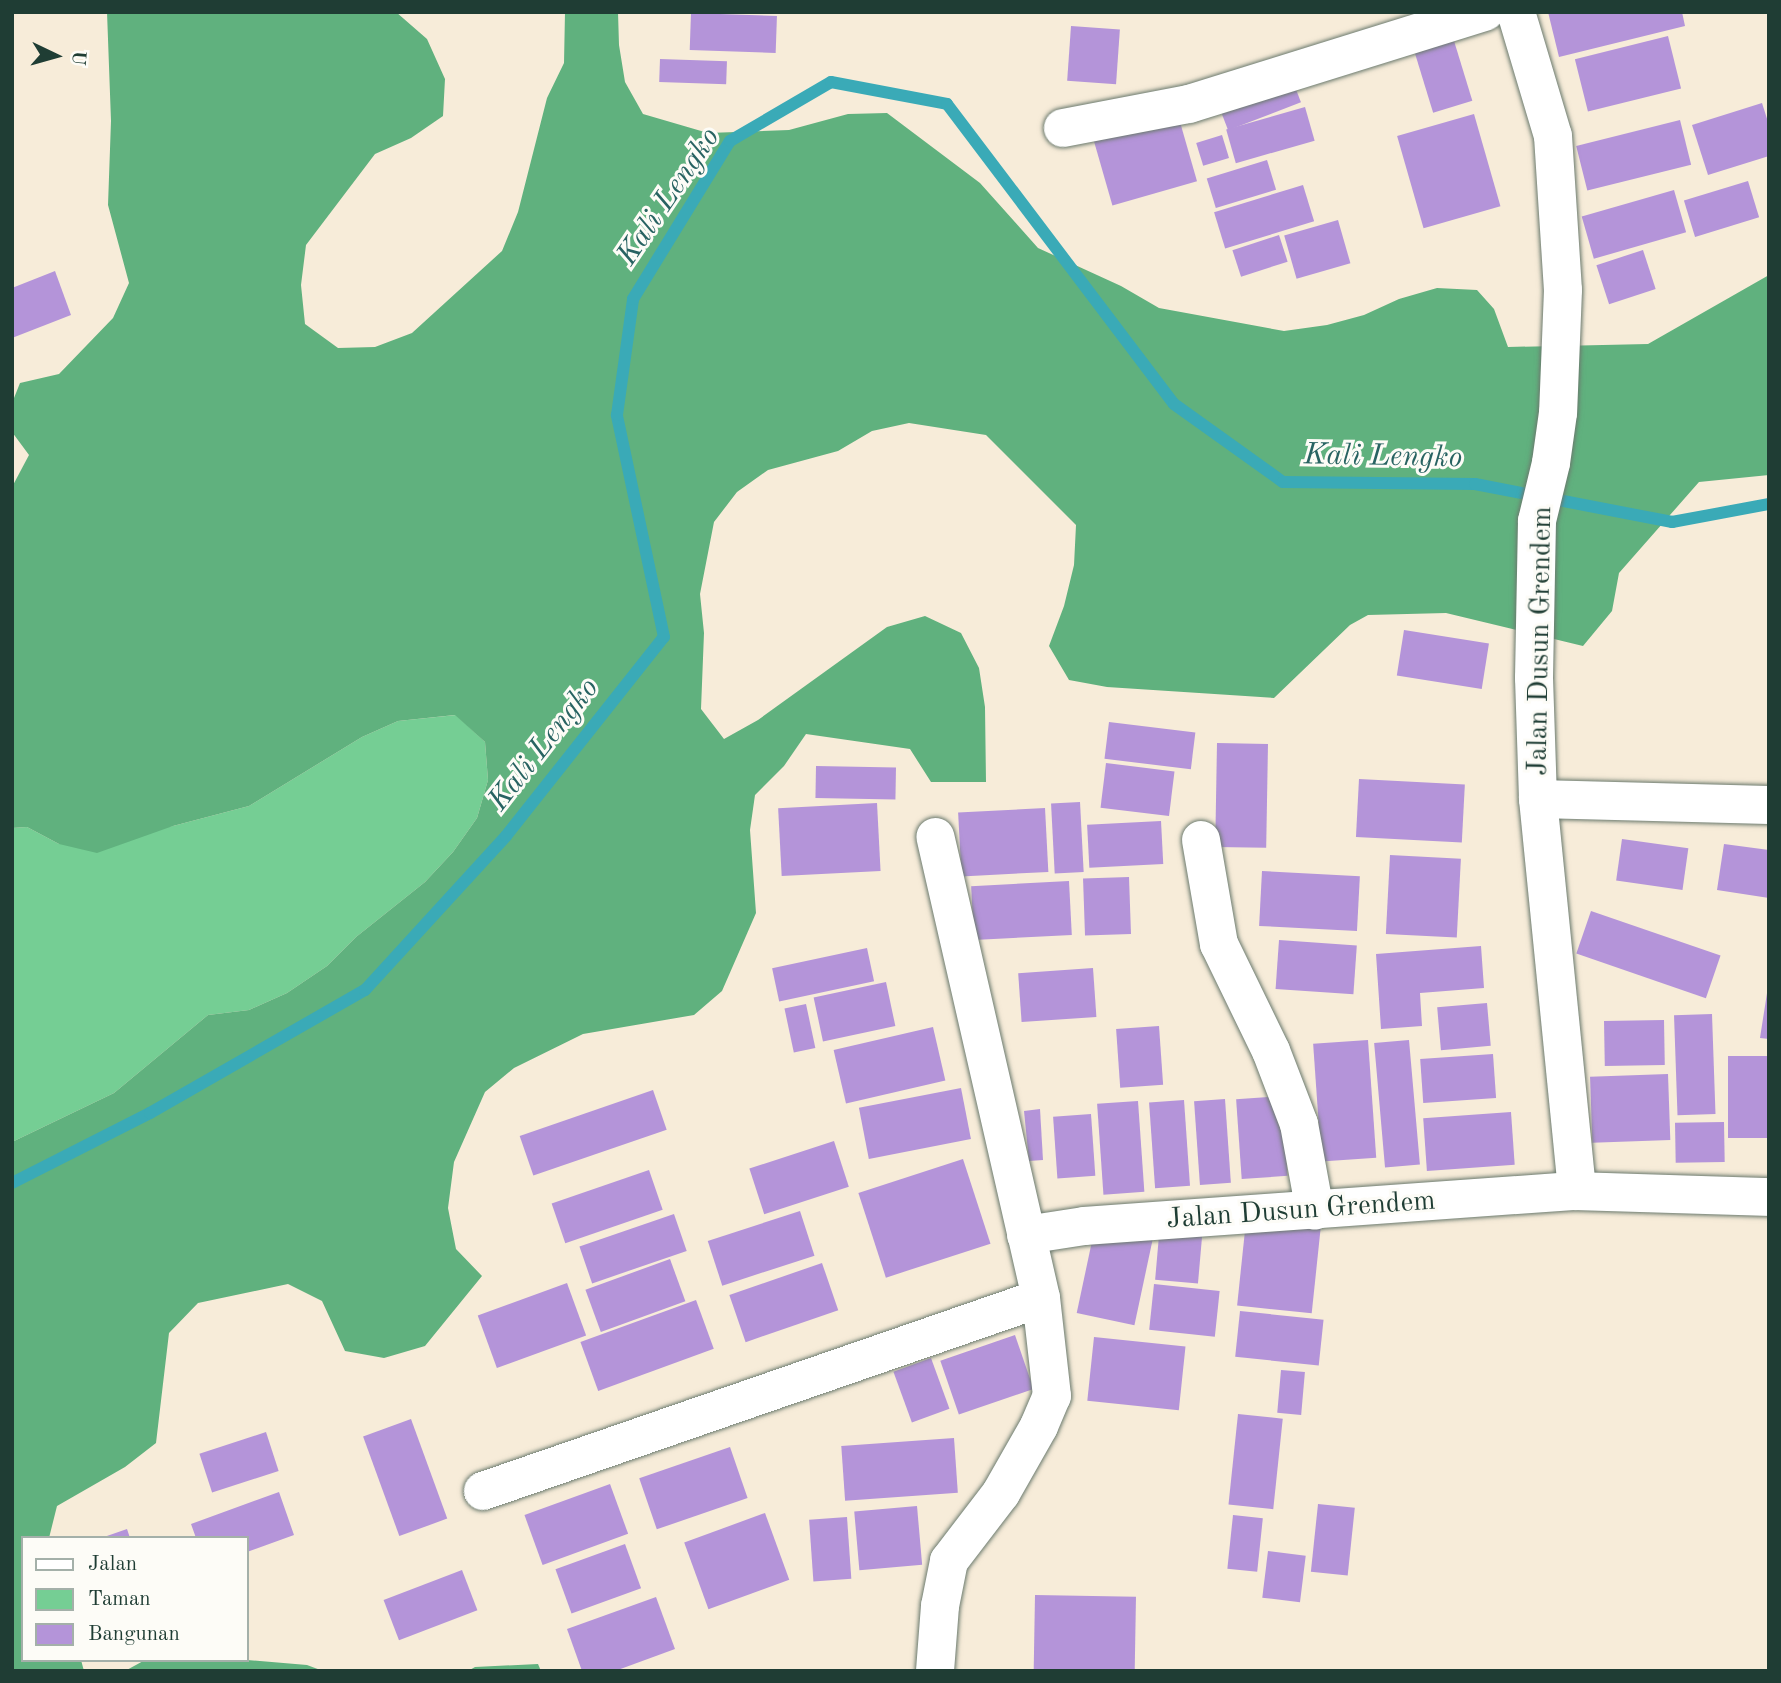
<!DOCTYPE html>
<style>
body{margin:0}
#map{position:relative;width:1781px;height:1683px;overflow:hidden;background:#f7ecd9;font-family:"Old Standard TT",serif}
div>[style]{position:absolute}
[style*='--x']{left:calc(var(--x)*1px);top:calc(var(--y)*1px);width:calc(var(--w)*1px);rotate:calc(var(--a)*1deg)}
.green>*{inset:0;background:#75ce94}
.forest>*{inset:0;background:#60b17e}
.stream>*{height:12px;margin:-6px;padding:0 6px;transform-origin:6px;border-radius:6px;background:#3aaab7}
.building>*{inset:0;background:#b494d9;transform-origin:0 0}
.roads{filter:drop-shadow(0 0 2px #6b7a6e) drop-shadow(0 0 2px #6b7a6e)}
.minor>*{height:38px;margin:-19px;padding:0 19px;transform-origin:19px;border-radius:19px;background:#fff}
span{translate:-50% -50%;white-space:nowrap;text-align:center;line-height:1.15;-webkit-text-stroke:6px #fdfcf7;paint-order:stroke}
.street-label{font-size:28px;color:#1f3d34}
.water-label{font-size:30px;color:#286362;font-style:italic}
.frame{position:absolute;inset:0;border:14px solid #1f3d34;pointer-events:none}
.legend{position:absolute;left:21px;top:1536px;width:228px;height:126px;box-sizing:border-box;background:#fdfcf7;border:2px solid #a4b0a9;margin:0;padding:9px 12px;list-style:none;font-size:21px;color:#1f3d34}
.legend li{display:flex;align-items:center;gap:14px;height:35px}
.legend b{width:35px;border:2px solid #a4b0a9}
.north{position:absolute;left:21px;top:21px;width:70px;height:70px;-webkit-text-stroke:5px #fdfcf7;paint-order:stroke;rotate:95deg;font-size:19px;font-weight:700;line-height:28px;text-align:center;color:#1f3d34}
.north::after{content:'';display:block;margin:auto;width:24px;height:32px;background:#1f3d34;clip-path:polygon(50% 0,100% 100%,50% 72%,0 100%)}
</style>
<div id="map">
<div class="green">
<i style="clip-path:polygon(456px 715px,485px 742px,488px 780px,477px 818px,453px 852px,425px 882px,356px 937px,327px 966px,287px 993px,249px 1010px,208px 1015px,114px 1093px,12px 1142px,12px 828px,27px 827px,59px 844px,173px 826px,249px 806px,362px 737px,398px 721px)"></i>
</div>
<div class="forest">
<i style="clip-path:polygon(107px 12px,396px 12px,427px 39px,445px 79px,443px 116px,411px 138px,375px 154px,306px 245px,301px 285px,305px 324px,338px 348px,375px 347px,412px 333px,502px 251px,518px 212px,547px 98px,564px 63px,565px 12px,618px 12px,619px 45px,625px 82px,643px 114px,708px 133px,789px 130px,848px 114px,887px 113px,980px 183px,1038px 248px,1121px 286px,1159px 308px,1284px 331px,1327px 325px,1364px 315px,1399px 299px,1437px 288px,1477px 290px,1494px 309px,1508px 347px,1648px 344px,1769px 275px,1769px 475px,1699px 482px,1619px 573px,1612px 611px,1583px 646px,1446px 613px,1368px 615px,1350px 625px,1274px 698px,1107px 687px,1069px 680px,1049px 646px,1064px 606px,1074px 565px,1076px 525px,986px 435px,909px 423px,872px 431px,838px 451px,768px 470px,737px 492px,714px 522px,700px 594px,704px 633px,701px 709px,724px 739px,758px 720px,887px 627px,925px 616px,961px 633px,979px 668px,985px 707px,986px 782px,931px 782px,910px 749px,806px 734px,784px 766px,755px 795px,750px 830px,756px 913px,722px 991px,694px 1015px,583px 1034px,514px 1068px,485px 1092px,454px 1162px,448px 1208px,456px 1249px,482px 1276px,425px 1346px,384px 1358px,345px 1351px,322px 1301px,288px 1284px,198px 1303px,169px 1333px,156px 1443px,125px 1467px,57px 1506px,49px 1538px,23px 1538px,23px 1660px,81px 1660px,84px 1671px,12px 1671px,12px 1142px,114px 1093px,208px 1015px,249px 1010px,287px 993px,327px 966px,356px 937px,425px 882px,453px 852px,477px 818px,488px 780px,485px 742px,455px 715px,398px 721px,362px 737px,249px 806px,173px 826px,97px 853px,59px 844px,27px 827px,12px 828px,12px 487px,29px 455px,12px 432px,12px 403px,20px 383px,59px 374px,113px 318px,129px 283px,108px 205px,111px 121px)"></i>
<i style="clip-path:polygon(145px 1660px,247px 1660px,307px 1665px,323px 1671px,125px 1671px)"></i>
<i style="clip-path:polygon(538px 1664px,541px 1671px,468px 1671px,475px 1667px)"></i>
</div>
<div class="stream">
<i style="--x:12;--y:1183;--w:155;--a:-26.9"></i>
<i style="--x:150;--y:1113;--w:248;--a:-29.8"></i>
<i style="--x:365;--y:990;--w:209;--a:-47.5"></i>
<i style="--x:506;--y:836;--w:254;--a:-51.6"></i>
<i style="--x:664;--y:637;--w:227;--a:-102"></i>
<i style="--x:617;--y:415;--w:117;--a:-82.1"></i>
<i style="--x:633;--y:299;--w:185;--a:-58.5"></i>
<i style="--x:730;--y:141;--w:117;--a:-30.3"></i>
<i style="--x:831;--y:82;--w:118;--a:10.7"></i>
<i style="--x:947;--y:104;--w:376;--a:52.9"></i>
<i style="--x:1174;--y:404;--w:134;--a:35.6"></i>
<i style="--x:1283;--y:482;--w:192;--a:0.6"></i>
<i style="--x:1475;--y:484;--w:201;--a:10.9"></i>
<i style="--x:1672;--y:522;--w:99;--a:-10.5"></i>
</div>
<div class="building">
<i style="clip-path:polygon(1548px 12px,1682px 12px,1685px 26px,1559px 57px)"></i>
<i style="left:691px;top:13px;width:86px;height:37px;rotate:2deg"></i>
<i style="left:1071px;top:26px;width:49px;height:55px;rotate:4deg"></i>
<i style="left:1451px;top:31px;width:73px;height:41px;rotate:73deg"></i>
<i style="left:1668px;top:36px;width:54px;height:96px;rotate:76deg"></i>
<i style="left:660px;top:59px;width:67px;height:23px;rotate:2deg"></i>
<i style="left:1292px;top:79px;width:25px;height:78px;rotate:69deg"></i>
<i style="clip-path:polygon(1762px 103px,1769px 125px,1769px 156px,1708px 175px,1692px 125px)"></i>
<i style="left:1305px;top:107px;width:35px;height:82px;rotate:74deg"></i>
<i style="left:1474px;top:114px;width:96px;height:80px;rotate:74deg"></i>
<i style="left:1178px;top:115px;width:69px;height:88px;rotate:74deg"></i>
<i style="left:1680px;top:120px;width:46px;height:107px;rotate:76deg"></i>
<i style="left:1222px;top:135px;width:24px;height:27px;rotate:73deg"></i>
<i style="left:1267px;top:160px;width:31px;height:63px;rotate:73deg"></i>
<i style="left:1748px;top:181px;width:38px;height:67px;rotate:73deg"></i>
<i style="left:1303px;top:185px;width:38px;height:93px;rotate:73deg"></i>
<i style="left:1674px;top:190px;width:44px;height:96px;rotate:74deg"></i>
<i style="left:1338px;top:220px;width:45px;height:56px;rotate:74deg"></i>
<i style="left:1279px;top:235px;width:28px;height:49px;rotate:72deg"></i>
<i style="left:1643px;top:250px;width:41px;height:49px;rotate:72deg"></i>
<i style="clip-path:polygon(55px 271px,71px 315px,12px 338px,12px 288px)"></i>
<i style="left:1404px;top:630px;width:86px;height:46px;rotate:9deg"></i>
<i style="left:1109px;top:722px;width:87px;height:37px;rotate:7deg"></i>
<i style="left:1217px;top:743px;width:51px;height:104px;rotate:1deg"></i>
<i style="left:1106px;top:763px;width:69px;height:45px;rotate:7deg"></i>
<i style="left:816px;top:766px;width:80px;height:32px;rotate:1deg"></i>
<i style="left:1359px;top:779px;width:106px;height:58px;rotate:3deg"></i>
<i style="left:1080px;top:802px;width:70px;height:29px;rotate:87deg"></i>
<i style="left:877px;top:803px;width:68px;height:99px;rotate:87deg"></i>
<i style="left:1045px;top:808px;width:64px;height:87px;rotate:87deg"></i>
<i style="left:1161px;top:821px;width:43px;height:74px;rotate:87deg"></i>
<i style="left:1622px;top:839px;width:67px;height:42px;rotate:8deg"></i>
<i style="clip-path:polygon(1724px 844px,1769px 850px,1769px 898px,1717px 890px)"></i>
<i style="left:1390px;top:855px;width:71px;height:79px;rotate:3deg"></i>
<i style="left:1262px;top:871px;width:98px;height:55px;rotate:3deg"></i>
<i style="left:1129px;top:877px;width:57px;height:46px;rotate:88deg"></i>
<i style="left:1069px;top:881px;width:54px;height:98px;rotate:87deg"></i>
<i style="left:1591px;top:911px;width:137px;height:45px;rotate:19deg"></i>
<i style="left:1279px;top:940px;width:78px;height:49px;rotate:4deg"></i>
<i style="clip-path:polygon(1481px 946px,1484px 988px,1420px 993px,1422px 1026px,1381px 1029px,1376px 954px)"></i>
<i style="left:867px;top:948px;width:34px;height:97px;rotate:78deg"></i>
<i style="left:1093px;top:968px;width:49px;height:75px;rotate:86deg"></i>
<i style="left:886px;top:982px;width:45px;height:74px;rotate:78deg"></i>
<i style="clip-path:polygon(1767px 993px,1769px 993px,1769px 1039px,1760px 1038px)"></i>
<i style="left:1487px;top:1003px;width:43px;height:50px;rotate:85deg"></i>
<i style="left:806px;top:1004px;width:45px;height:22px;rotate:78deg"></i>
<i style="left:1712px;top:1014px;width:100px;height:38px;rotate:88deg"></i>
<i style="left:1664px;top:1020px;width:45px;height:60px;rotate:89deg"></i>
<i style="left:1159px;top:1026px;width:59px;height:43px;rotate:86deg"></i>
<i style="left:933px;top:1027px;width:55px;height:102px;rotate:77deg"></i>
<i style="left:1368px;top:1040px;width:118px;height:55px;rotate:86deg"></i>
<i style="left:1409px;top:1040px;width:125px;height:35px;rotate:85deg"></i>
<i style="left:1493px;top:1054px;width:44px;height:73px;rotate:86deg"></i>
<i style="left:1769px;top:1056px;width:82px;height:41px;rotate:90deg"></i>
<i style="left:1668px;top:1074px;width:66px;height:78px;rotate:88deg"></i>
<i style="left:961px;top:1088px;width:52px;height:104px;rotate:79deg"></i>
<i style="left:653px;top:1090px;width:42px;height:141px;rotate:71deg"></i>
<i style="left:1282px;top:1096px;width:80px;height:46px;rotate:86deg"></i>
<i style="left:1225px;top:1099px;width:84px;height:31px;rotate:86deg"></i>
<i style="left:1184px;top:1100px;width:86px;height:35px;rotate:86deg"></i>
<i style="left:1138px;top:1101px;width:91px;height:41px;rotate:86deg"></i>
<i style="clip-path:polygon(1040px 1109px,1043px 1160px,1029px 1161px,1024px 1111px)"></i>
<i style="left:1511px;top:1112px;width:53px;height:88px;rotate:86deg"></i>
<i style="left:1091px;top:1114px;width:62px;height:38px;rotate:86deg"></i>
<i style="left:1724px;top:1122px;width:40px;height:49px;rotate:89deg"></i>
<i style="left:834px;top:1141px;width:48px;height:89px;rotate:72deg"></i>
<i style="left:963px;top:1159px;width:89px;height:110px;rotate:72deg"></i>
<i style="left:649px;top:1170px;width:42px;height:103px;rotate:71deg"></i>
<i style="left:800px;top:1211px;width:47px;height:97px;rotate:72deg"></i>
<i style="left:674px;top:1214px;width:39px;height:100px;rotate:71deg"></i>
<i style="left:1246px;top:1221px;width:75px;height:85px;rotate:6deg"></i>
<i style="left:1160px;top:1224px;width:43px;height:56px;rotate:5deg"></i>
<i style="left:1095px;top:1227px;width:59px;height:88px;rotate:12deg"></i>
<i style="left:670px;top:1259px;width:45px;height:90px;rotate:70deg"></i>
<i style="left:822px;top:1263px;width:50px;height:98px;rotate:71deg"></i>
<i style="left:567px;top:1283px;width:56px;height:95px;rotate:70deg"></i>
<i style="left:1154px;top:1284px;width:66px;height:46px;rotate:6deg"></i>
<i style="left:696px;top:1300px;width:52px;height:123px;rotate:70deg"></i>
<i style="left:1240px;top:1311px;width:84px;height:46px;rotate:6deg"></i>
<i style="left:1015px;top:1335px;width:57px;height:79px;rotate:71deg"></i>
<i style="left:1094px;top:1337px;width:92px;height:64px;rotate:6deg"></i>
<i style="left:931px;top:1358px;width:54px;height:40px;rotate:70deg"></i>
<i style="left:1281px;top:1370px;width:24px;height:43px;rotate:5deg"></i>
<i style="left:1238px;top:1414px;width:45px;height:91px;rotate:6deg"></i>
<i style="left:411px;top:1419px;width:106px;height:51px;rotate:70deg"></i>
<i style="left:266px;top:1432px;width:41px;height:70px;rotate:72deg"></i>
<i style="left:954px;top:1438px;width:55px;height:113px;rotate:86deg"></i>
<i style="left:730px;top:1447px;width:54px;height:96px;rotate:71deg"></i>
<i style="left:610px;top:1484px;width:53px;height:91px;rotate:70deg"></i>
<i style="clip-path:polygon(279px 1492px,294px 1535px,247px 1552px,247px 1538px,196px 1538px,191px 1524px)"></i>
<i style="left:1318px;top:1504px;width:37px;height:68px;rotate:6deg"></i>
<i style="left:917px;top:1506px;width:59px;height:63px;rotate:85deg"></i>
<i style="left:765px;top:1513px;width:71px;height:86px;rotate:70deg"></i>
<i style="left:1233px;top:1515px;width:30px;height:54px;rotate:6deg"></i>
<i style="left:847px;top:1517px;width:62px;height:38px;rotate:86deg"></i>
<i style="clip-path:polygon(127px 1529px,130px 1538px,104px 1538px,104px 1537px)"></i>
<i style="left:625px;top:1544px;width:47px;height:74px;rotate:70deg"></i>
<i style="left:1268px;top:1551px;width:38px;height:47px;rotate:7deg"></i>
<i style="left:462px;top:1570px;width:43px;height:84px;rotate:69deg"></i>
<i style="left:1035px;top:1595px;width:101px;height:76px;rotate:1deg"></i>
<i style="clip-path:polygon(656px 1597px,675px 1649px,615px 1671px,582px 1671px,567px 1629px)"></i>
</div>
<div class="roads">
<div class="minor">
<i style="--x:1516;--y:12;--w:129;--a:73.4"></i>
<i style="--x:1553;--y:136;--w:154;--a:86.3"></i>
<i style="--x:1563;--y:290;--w:123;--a:92.3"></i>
<i style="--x:1558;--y:413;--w:50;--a:98"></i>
<i style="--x:1551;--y:463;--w:60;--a:103.6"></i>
<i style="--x:1537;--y:521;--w:157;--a:91.1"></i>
<i style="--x:1534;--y:678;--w:121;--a:88.1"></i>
<i style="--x:1538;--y:799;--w:394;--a:84.3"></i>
<i style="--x:1577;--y:1191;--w:192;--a:1.8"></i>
<i style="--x:1063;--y:128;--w:128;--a:-10.8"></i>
<i style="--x:1189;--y:104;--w:310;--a:-17.3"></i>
<i style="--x:1538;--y:799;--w:231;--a:1.5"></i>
<i style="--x:1201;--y:840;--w:106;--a:80.2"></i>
<i style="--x:1219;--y:944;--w:119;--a:64.1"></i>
<i style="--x:1271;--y:1051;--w:78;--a:69"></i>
<i style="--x:1299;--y:1124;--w:88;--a:79.6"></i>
<i style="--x:1026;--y:1235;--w:59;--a:-8.8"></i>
<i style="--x:1084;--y:1226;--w:494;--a:-4.1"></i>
<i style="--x:483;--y:1491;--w:590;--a:-19.08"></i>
<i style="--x:935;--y:1671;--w:65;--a:-85.6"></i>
<i style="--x:940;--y:1606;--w:46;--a:-78.7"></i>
<i style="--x:949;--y:1561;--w:86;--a:-52.6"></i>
<i style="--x:1001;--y:1493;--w:77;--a:-60.4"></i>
<i style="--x:1039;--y:1426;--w:33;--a:-67"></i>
<i style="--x:1052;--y:1396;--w:99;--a:-96.4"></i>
<i style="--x:1041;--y:1298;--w:473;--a:-102.9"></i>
</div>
</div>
<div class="street-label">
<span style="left:1541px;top:641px;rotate:-89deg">Jalan Dusun Grendem</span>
<span style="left:1301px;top:1211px;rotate:-4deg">Jalan Dusun Grendem</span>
</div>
<div class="water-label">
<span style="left:669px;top:197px;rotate:-56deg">Kali Lengko</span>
<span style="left:1383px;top:457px;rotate:1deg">Kali Lengko</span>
<span style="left:544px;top:745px;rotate:-52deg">Kali Lengko</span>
</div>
<div class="frame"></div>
<ul class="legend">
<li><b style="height:9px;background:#fff"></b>Jalan</li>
<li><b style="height:19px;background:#75ce94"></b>Taman</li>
<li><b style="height:19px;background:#b494d9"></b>Bangunan</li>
</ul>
<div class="north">U</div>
</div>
